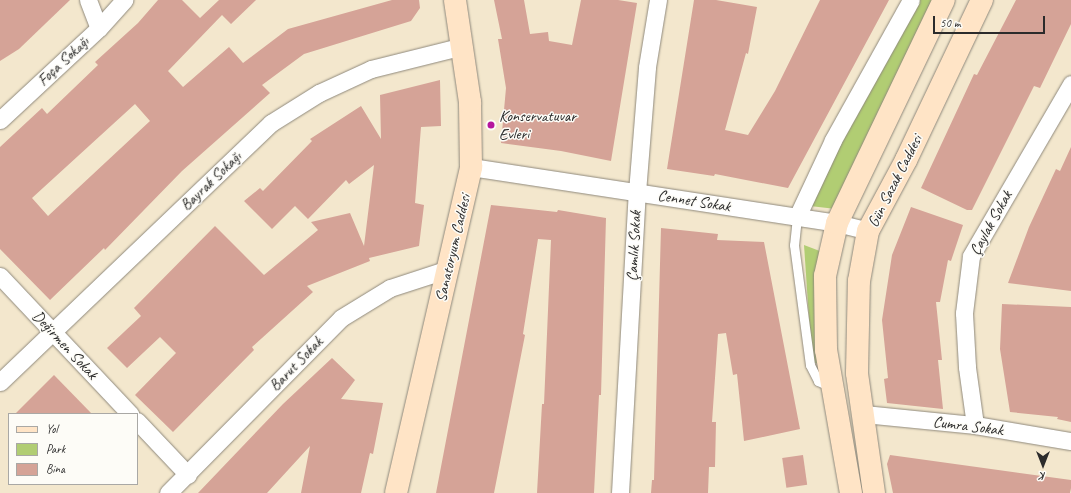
<!DOCTYPE html>
<meta charset="utf-8">
<style>
body{margin:0}
#map{position:relative;width:1071px;height:493px;overflow:hidden;background:#f3e7cd;font-family:Caveat,sans-serif}
div>[style]{position:absolute}
[style*='--x']{left:calc(var(--x)*1px);top:calc(var(--y)*1px);width:calc(var(--w)*1px);rotate:calc(var(--a)*1deg)}
.green>*{inset:0;background:#b1cd73}
.building>*{inset:0;background:#d5a397;transform-origin:0 0}
.roads{filter:drop-shadow(0 0 1px #8f897c) drop-shadow(0 0 1px #8f897c)}
.lane>*{height:9px;margin:-4.5px;padding:0 4.5px;transform-origin:4.5px;border-radius:4.5px;background:#fff}
.street>*{height:17px;margin:-8.5px;padding:0 8.5px;transform-origin:8.5px;border-radius:8.5px;background:#fff}
.secondary>*{height:22px;margin:-11px;padding:0 11px;transform-origin:11px;border-radius:11px;background:#ffe4c6}
.dots>*{width:11px;height:11px;translate:-50% -50%;box-sizing:border-box;border:2px solid #fdfcf7;border-radius:50%}
span{translate:-50% -50%;white-space:nowrap;text-align:center;line-height:1.15;-webkit-text-stroke:3px #fdfcf7;paint-order:stroke}
.street-label{font-size:16px;color:#2b2b2b}
.poi-label{font-size:16px;color:#2b2b2b}
.left{translate:0 -50%;text-align:left}
.legend{position:absolute;left:8px;top:413px;width:130px;height:72px;box-sizing:border-box;background:#fdfcf7;border:1px solid #a9a8a5;margin:0;padding:5px 7px;list-style:none;font-size:12px;color:#2b2b2b}
.legend li{display:flex;align-items:center;gap:8px;height:20px}
.legend b{width:20px;border:1px solid #a9a8a5}
.north{position:absolute;left:1023px;top:445px;width:40px;height:40px;-webkit-text-stroke:3px #fdfcf7;paint-order:stroke;rotate:180deg;font-size:11px;font-weight:700;line-height:16px;text-align:center;color:#2b2b2b}
.north::after{content:'';display:block;margin:auto;width:14px;height:18px;background:#2b2b2b;clip-path:polygon(50% 0,100% 100%,50% 72%,0 100%)}
.scale{position:absolute;left:933px;top:16px;width:112px;height:18px;box-sizing:border-box;border:2px solid #2b2b2b;border-top:0;padding-left:5px;font-size:12px;line-height:14px;white-space:nowrap;color:#2b2b2b;-webkit-text-stroke:3px #fdfcf7;paint-order:stroke}
</style>
<div id="map">
<div class="green">
<i style="clip-path:polygon(919px 0,937px 0,836px 209px,810px 206px,843px 136px)"></i>
<i style="clip-path:polygon(804px 245px,825px 253px,819px 364px,812px 362px)"></i>
</div>
<div class="building">
<i style="clip-path:polygon(0 0,70px 0,19px 49px,0 61px)"></i>
<i style="clip-path:polygon(evenodd,158px 0,182px 0,200px 18px,219px 0,256px 0,231px 24px,222px 15px,168px 71px,183px 87px,229px 47px,243px 63px,288px 29px,392px 0,419px 0,420px 8px,411px 21px,304px 54px,262px 85px,270px 93px,182px 171px,105px 250px,104px 248px,50px 300px,0 249px,0 147px,42px 108px,47px 114px,98px 65px,95px 62px,138px 23px,158px 0,135px 104px,150px 121px,48px 216px,32px 198px,135px 104px)"></i>
<i style="clip-path:polygon(494px 0,524px 0,530px 34px,548px 32px,549px 41px,572px 45px,581px 0,618px 0,637px 3px,611px 161px,561px 151px,501px 143px,506px 88px,498px 39px,502px 39px)"></i>
<i style="clip-path:polygon(694px 0,716px 0,757px 7px,748px 54px,746px 53px,725px 130px,748px 135px,775px 91px,820px 0,889px 0,788px 188px,715px 174px,714px 176px,667px 169px)"></i>
<i style="clip-path:polygon(1016px 0,1071px 0,1071px 24px,1040px 88px,1034px 86px,972px 210px,967px 210px,921px 188px,974px 74px,977px 75px)"></i>
<i style="clip-path:polygon(440px 80px,441px 126px,421px 127px,415px 203px,424px 205px,419px 246px,369px 258px,370px 261px,307px 286px,313px 292px,252px 347px,254px 350px,173px 432px,135px 395px,176px 353px,160px 337px,127px 368px,107px 348px,141px 316px,134px 308px,215px 226px,264px 275px,318px 230px,311px 222px,350px 213px,364px 246px,374px 165px,349px 184px,346px 180px,308px 219px,295px 206px,272px 229px,244px 201px,260px 188px,263px 191px,312px 141px,310px 139px,361px 106px,381px 139px,380px 95px)"></i>
<i style="clip-path:polygon(1071px 147px,1071px 291px,1008px 283px,1029px 227px,1056px 169px,1060px 171px)"></i>
<i style="clip-path:polygon(491px 205px,557px 212px,558px 210px,606px 218px,601px 395px,599px 395px,594px 493px,537px 493px,542px 404px,544px 404px,551px 240px,538px 239px,523px 334px,525px 335px,494px 493px,436px 493px)"></i>
<i style="clip-path:polygon(911px 207px,963px 225px,951px 261px,948px 260px,940px 302px,936px 302px,942px 360px,938px 360px,943px 409px,887px 403px,884px 379px,888px 378px,882px 320px,892px 255px)"></i>
<i style="clip-path:polygon(661px 228px,718px 234px,717px 240px,764px 242px,800px 429px,744px 441px,737px 374px,733px 375px,726px 333px,718px 334px,712px 422px,716px 422px,715px 467px,709px 467px,708px 493px,651px 493px,652px 480px,654px 480px)"></i>
<i style="clip-path:polygon(1002px 304px,1071px 307px,1071px 422px,1057px 419px,1058px 417px,1010px 412px,1000px 349px)"></i>
<i style="clip-path:polygon(332px 358px,355px 380px,341px 399px,383px 403px,373px 454px,370px 453px,361px 493px,301px 493px,310px 446px,267px 493px,198px 493px,283px 404px)"></i>
<i style="clip-path:polygon(54px 375px,92px 414px,15px 414px)"></i>
<i style="left:803px;top:455px;width:30px;height:21px;rotate:82deg"></i>
<i style="clip-path:polygon(890px 455px,1071px 480px,1071px 488px,1070px 493px,893px 493px,887px 464px)"></i>
</div>
<div class="roads">
<div class="lane">
<i style="--x:797;--y:217;--w:28;--a:96"></i>
<i style="--x:794;--y:245;--w:121;--a:82.4"></i>
<i style="--x:810;--y:365;--w:18;--a:63"></i>
<i style="--x:818;--y:381;--w:15;--a:23"></i>
</div>
<div class="street">
<i style="--x:88;--y:0;--w:30;--a:69"></i>
<i style="--x:0;--y:120;--w:135;--a:-42.9"></i>
<i style="--x:99;--y:28;--w:38;--a:-48"></i>
<i style="--x:471;--y:167;--w:370;--a:8.7"></i>
<i style="--x:837;--y:223;--w:32;--a:14"></i>
<i style="--x:797;--y:217;--w:85;--a:-64.9"></i>
<i style="--x:833;--y:140;--w:160;--a:-60.9"></i>
<i style="--x:0;--y:276;--w:190;--a:46.7"></i>
<i style="--x:0;--y:382;--w:375;--a:-43.7"></i>
<i style="--x:271;--y:123;--w:57;--a:-32"></i>
<i style="--x:319;--y:93;--w:57;--a:-24.8"></i>
<i style="--x:371;--y:69;--w:95;--a:-14"></i>
<i style="--x:864;--y:414;--w:112;--a:5.7"></i>
<i style="--x:975;--y:425;--w:97;--a:9.5"></i>
<i style="--x:137;--y:421;--w:74;--a:46.6"></i>
<i style="--x:975;--y:425;--w:59;--a:-97.9"></i>
<i style="--x:967;--y:367;--w:54;--a:-93.2"></i>
<i style="--x:964;--y:313;--w:57;--a:-83"></i>
<i style="--x:971;--y:256;--w:199;--a:-59.8"></i>
<i style="--x:168;--y:493;--w:246;--a:-45.3"></i>
<i style="--x:341;--y:318;--w:57;--a:-31.5"></i>
<i style="--x:390;--y:288;--w:61;--a:-18.1"></i>
<i style="--x:620;--y:493;--w:301;--a:-86.8"></i>
<i style="--x:637;--y:192;--w:125;--a:-85.4"></i>
<i style="--x:647;--y:67;--w:68;--a:-80.7"></i>
</div>
<div class="secondary">
<i style="--x:396;--y:493;--w:335;--a:-77"></i>
<i style="--x:471;--y:167;--w:65;--a:-90.9"></i>
<i style="--x:470;--y:102;--w:103;--a:-98.4"></i>
<i style="--x:851;--y:493;--w:145;--a:-99.9"></i>
<i style="--x:826;--y:350;--w:74;--a:-90.8"></i>
<i style="--x:825;--y:276;--w:54;--a:-77.2"></i>
<i style="--x:837;--y:223;--w:247;--a:-64.4"></i>
<i style="--x:874;--y:493;--w:121;--a:-98.1"></i>
<i style="--x:857;--y:373;--w:92;--a:-88.8"></i>
<i style="--x:859;--y:281;--w:51;--a:-79.8"></i>
<i style="--x:868;--y:231;--w:81;--a:-61.8"></i>
<i style="--x:906;--y:160;--w:177;--a:-64.6"></i>
</div>
</div>
<div class="dots">
<i style="left:491px;top:125px;background:#b5179e"></i>
</div>
<div class="street-label">
<span style="left:63px;top:61px;rotate:-43deg">Foça Sokağı</span>
<span style="left:211px;top:181px;rotate:-44deg">Bayrak Sokağı</span>
<span style="left:895px;top:181px;rotate:-63deg">Gün Sazak Caddesi</span>
<span style="left:694px;top:201px;rotate:9deg">Cennet Sokak</span>
<span style="left:991px;top:223px;rotate:-61deg">Çaylak Sokak</span>
<span style="left:634px;top:246px;rotate:-87deg">Çamlık Sokak</span>
<span style="left:453px;top:248px;rotate:-77deg">Sanatoryum Caddesi</span>
<span style="left:65px;top:345px;rotate:47deg">Değirmen Sokak</span>
<span style="left:296px;top:364px;rotate:-46deg">Barut Sokak</span>
<span style="left:968px;top:426px;rotate:7deg">Cumra Sokak</span>
</div>
<div class="poi-label">
<span class="left" style="left:499px;top:125px">Konservatuvar<br>Evleri</span>
</div>
<ul class="legend">
<li><b style="height:5px;background:#ffe4c6"></b>Yol</li>
<li><b style="height:11px;background:#b1cd73"></b>Park</li>
<li><b style="height:11px;background:#d5a397"></b>Bina</li>
</ul>
<div class="north">K</div>
<div class="scale">50 m</div>
</div>
